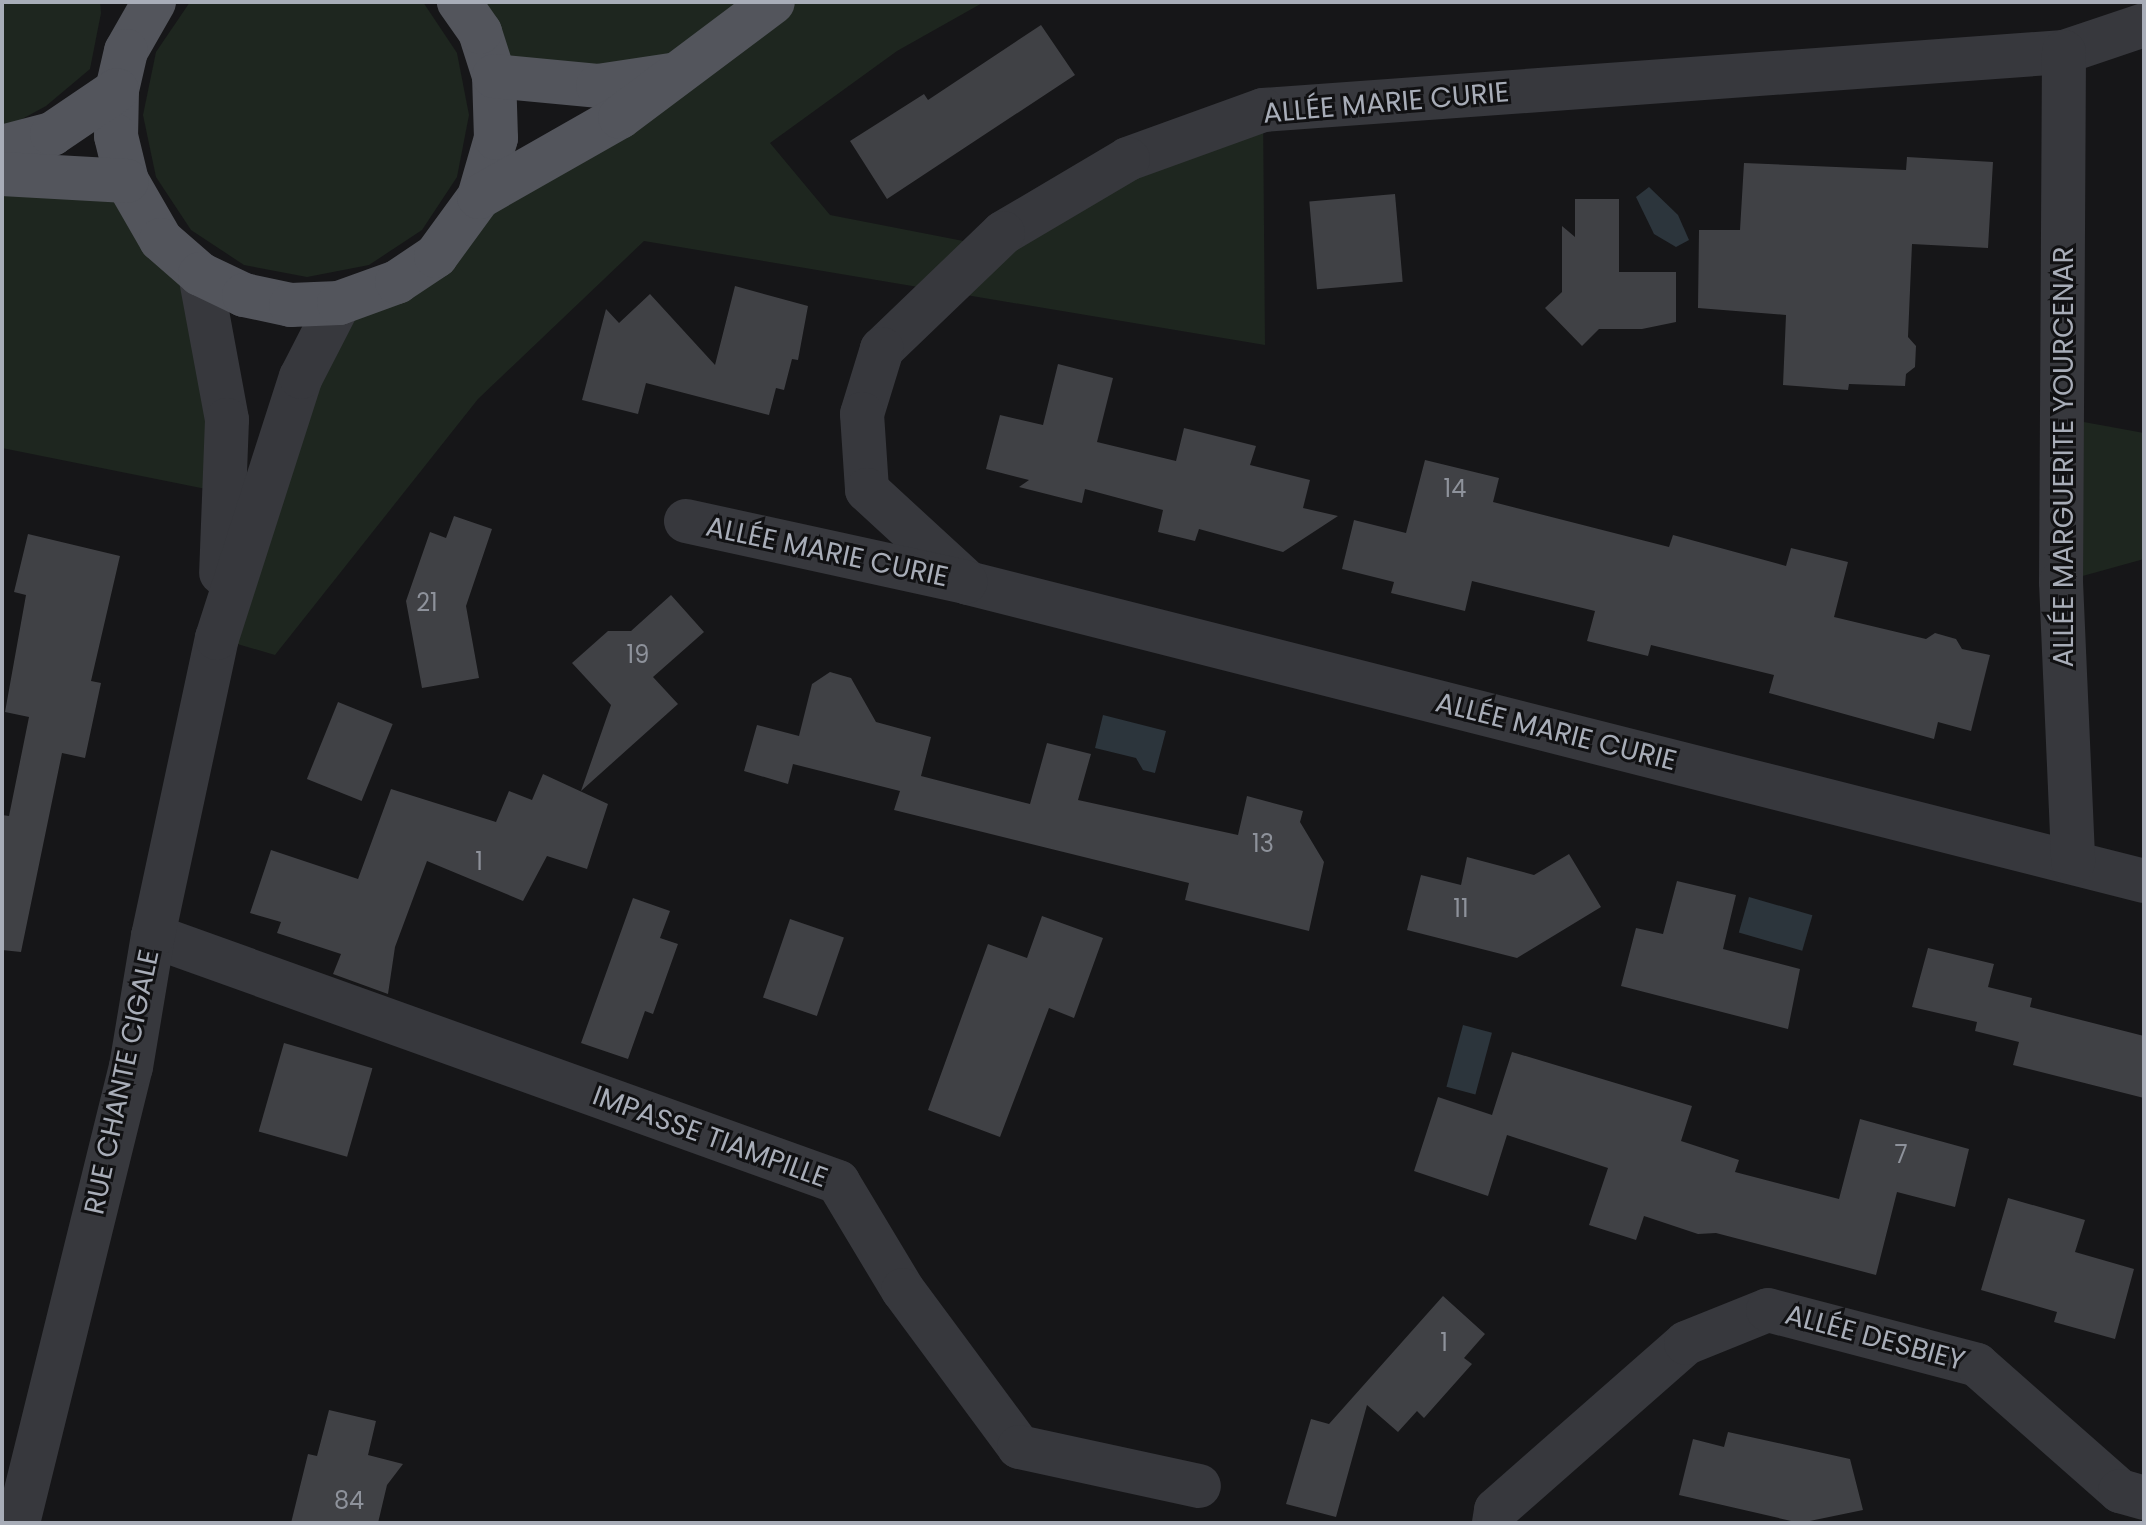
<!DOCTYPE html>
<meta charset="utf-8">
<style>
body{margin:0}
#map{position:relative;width:2146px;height:1525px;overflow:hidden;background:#161618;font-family:Poppins,sans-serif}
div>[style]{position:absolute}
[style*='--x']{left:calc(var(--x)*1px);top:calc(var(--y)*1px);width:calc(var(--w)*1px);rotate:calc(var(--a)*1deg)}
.green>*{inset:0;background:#1e261f}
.water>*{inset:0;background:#2c353c;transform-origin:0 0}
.building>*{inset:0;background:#404145;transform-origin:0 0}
.minor>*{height:44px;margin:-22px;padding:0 22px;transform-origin:22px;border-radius:22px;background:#37383d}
.major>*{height:44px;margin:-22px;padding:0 22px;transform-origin:22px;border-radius:22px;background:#53555c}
span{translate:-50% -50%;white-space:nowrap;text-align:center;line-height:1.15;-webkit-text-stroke:6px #111113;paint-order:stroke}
.number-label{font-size:24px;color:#8e929b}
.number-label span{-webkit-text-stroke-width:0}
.street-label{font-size:28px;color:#a8adb8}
.frame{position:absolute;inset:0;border:4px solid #a8adb8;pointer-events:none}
</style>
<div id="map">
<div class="green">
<i style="clip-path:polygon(2px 2px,100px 2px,101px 13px,90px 69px,46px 106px,2px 130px)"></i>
<i style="clip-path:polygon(190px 2px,423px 2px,457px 53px,469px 115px,457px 177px,422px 230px,369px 265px,307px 277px,244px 265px,191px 230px,156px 177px,143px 115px,156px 52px)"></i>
<i style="clip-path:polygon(459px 2px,984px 2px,897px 51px,770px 143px,830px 215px,989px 246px,1263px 110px,1265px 345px,644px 241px,478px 399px,275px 655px,217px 638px,320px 342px,680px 74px,494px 76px)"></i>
<i style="clip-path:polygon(2px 174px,90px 181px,200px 274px,226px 493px,2px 448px)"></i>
<i style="clip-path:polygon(2062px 418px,2144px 433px,2144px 559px,2061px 582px)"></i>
</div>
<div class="water">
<i style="clip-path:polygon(1649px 187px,1678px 215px,1689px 240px,1676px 247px,1654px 234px,1636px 197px)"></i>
<i style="clip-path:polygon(1103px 715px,1166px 731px,1155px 773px,1143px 770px,1136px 758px,1095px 748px)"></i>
<i style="left:1749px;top:897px;width:66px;height:37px;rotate:16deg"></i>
<i style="left:1463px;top:1025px;width:30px;height:64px;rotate:15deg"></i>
</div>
<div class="building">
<i style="clip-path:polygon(1041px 25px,1075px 75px,887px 199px,850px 141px,924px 94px,928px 100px)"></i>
<i style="clip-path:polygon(1907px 157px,1993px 162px,1988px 248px,1912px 244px,1908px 337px,1916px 346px,1915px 367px,1906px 374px,1905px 386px,1849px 384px,1848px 390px,1783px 385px,1786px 315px,1698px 308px,1699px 230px,1740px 230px,1744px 163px,1906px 170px)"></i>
<i style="left:1395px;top:194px;width:88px;height:86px;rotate:85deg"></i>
<i style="clip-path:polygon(1575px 199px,1619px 199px,1619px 272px,1676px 272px,1676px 322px,1642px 329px,1599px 329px,1582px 346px,1545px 308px,1562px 292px,1562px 226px,1575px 237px)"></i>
<i style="clip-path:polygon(735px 286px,808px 306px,798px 360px,792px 359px,784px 390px,776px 388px,769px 415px,646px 383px,638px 414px,582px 400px,606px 309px,619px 323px,650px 294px,715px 365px)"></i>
<i style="clip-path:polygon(1058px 364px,1113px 378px,1097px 442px,1176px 461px,1184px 428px,1256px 446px,1250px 465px,1310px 480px,1303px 508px,1338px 516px,1283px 552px,1199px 529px,1195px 541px,1158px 532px,1163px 510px,1085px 489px,1082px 503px,1019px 487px,1029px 480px,986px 469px,1000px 415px,1043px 425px)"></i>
<i style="clip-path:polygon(1425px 460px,1499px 478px,1493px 502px,1669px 547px,1673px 535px,1786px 566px,1791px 548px,1848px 562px,1834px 617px,1926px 639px,1935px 633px,1956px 639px,1962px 649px,1990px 655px,1971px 731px,1938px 722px,1934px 739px,1769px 693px,1774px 675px,1651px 645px,1648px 656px,1587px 641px,1595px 611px,1472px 581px,1465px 611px,1391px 593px,1394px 582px,1342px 569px,1354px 520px,1406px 533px)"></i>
<i style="clip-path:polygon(454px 516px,492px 529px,466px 606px,479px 678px,422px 688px,406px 601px,430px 532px,446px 538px)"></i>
<i style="clip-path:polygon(28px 534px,120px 556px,91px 681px,101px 683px,85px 758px,62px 753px,21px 952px,2px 950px,2px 815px,9px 816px,29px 717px,5px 712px,26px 595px,14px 592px)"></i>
<i style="clip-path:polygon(671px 595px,704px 632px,653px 677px,678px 704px,581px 791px,611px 705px,572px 663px,608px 631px,631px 631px)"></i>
<i style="clip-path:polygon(830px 672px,851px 678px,876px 722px,931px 737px,921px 776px,1030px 804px,1047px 743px,1091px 754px,1078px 800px,1238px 835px,1247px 796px,1303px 811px,1300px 822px,1324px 862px,1309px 931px,1185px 900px,1189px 883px,894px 810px,900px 791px,793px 764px,788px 784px,744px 771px,757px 725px,799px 736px,812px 684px)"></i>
<i style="left:338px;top:702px;width:59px;height:83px;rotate:22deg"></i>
<i style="clip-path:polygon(543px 774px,608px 804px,587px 869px,547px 856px,523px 901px,427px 861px,395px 947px,388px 994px,333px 974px,341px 954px,277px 933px,281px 922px,250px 913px,271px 850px,358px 879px,391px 789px,496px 822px,509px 791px,532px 800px)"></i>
<i style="clip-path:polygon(1569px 854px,1601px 907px,1517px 958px,1407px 930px,1421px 875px,1461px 885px,1467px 857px,1534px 875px)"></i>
<i style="clip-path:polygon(1677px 881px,1736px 895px,1723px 949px,1800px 969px,1788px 1029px,1621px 986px,1636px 928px,1663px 934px)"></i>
<i style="clip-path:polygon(633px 898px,670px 911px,660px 938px,678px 944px,653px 1014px,645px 1011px,628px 1059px,581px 1043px)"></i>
<i style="clip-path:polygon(1042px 916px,1103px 938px,1074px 1018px,1049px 1008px,1000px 1137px,928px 1110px,988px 944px,1027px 958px)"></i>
<i style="left:790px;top:919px;width:57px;height:83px;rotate:19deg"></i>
<i style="clip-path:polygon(1928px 948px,1994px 964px,1988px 987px,2032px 998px,2030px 1007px,2144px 1036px,2144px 1098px,2013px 1065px,2019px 1042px,1975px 1031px,1977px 1022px,1912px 1007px)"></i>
<i style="left:284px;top:1043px;width:92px;height:92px;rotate:16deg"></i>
<i style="clip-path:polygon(1512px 1052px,1692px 1106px,1681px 1141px,1739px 1160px,1735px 1172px,1839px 1199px,1860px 1119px,1969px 1149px,1955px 1207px,1897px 1192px,1876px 1275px,1716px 1233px,1698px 1234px,1644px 1216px,1636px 1240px,1589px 1225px,1608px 1168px,1507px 1135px,1488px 1196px,1414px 1171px,1438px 1097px,1492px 1115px)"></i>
<i style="clip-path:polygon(2008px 1198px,2085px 1220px,2075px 1252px,2134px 1269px,2115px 1339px,2054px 1322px,2057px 1312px,1981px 1290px)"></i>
<i style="clip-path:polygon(1443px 1296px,1485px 1334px,1464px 1358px,1472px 1364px,1424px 1418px,1417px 1411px,1398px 1432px,1367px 1405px,1336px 1517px,1286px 1504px,1311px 1419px,1329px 1424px)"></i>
<i style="clip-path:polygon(329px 1410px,376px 1421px,368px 1455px,403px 1464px,387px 1485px,378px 1523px,291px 1523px,308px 1454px,317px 1456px)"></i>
<i style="clip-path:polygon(1728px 1432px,1850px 1459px,1863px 1510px,1800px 1523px,1679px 1495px,1693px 1439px,1724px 1447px)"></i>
</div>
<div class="minor">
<i style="--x:2144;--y:25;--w:84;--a:161.4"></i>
<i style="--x:2064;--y:52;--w:803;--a:175.86"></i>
<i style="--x:1263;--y:110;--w:144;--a:160.1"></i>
<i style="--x:1128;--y:159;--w:145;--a:149.4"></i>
<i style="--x:1003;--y:233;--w:168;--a:136.2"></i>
<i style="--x:882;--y:349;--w:68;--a:107.1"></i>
<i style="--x:862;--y:414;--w:76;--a:86.2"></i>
<i style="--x:867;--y:490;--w:137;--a:42.6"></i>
<i style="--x:968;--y:583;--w:1213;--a:14.22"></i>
<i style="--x:2064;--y:52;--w:530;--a:90.32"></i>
<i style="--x:2061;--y:582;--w:280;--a:87.5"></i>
<i style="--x:200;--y:274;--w:148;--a:79.5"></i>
<i style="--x:227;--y:420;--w:153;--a:92.2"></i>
<i style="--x:686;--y:521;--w:286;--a:12.3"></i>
<i style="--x:153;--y:936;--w:728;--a:19.75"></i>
<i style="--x:838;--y:1182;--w:126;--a:59"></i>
<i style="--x:903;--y:1290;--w:195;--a:53.5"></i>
<i style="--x:1019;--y:1447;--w:184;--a:12.2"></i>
<i style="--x:18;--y:1523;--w:470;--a:-76.1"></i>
<i style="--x:131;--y:1067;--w:133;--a:-80.5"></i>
<i style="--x:153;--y:936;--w:305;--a:-77.9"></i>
<i style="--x:217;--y:638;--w:274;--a:-72.2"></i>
<i style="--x:301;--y:377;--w:83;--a:-62.8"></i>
<i style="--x:1494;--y:1523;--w:13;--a:-81"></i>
<i style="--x:1496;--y:1510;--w:253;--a:-41.3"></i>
<i style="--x:1686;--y:1343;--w:88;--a:-21.9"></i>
<i style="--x:1768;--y:1310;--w:216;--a:14.7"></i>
<i style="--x:1977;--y:1365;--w:191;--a:41.4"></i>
<i style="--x:2120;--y:1491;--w:25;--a:16"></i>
</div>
<div class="major">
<i style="--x:154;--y:2;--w:56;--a:119.7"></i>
<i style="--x:126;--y:51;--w:40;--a:103"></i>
<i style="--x:117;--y:90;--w:46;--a:91.2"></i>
<i style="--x:116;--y:136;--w:46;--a:76.3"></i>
<i style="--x:127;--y:181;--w:68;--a:60"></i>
<i style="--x:161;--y:240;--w:52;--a:41.1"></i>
<i style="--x:200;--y:274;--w:49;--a:25.5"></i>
<i style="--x:244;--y:295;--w:48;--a:12"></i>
<i style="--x:291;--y:305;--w:48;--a:-2.4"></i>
<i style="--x:339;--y:303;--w:62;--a:-19.9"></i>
<i style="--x:397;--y:282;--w:47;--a:-33.7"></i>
<i style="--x:436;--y:256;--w:73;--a:-53.9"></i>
<i style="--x:479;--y:197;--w:61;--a:-73.9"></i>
<i style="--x:496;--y:138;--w:62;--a:-91.8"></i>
<i style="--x:494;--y:76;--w:46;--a:-107.7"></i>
<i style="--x:480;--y:32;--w:37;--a:-125"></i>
<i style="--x:494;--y:76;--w:104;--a:5.5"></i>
<i style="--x:598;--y:86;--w:74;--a:-8.6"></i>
<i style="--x:2;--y:147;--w:52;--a:-14.6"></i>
<i style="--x:52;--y:134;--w:78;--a:-34.1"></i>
<i style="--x:2;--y:174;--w:125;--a:3.2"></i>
<i style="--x:479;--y:197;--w:162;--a:-29.6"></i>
<i style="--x:620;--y:117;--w:191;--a:-36.9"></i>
</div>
<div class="number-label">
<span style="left:1455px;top:489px">14</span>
<span style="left:427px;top:603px">21</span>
<span style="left:638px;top:655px">19</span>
<span style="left:1263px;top:844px">13</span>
<span style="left:479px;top:862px">1</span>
<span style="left:1461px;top:909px">11</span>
<span style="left:1901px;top:1155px">7</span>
<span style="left:1444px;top:1343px">1</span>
<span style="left:349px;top:1501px">84</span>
</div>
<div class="street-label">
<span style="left:1386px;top:103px;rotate:-5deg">ALLÉE MARIE CURIE</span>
<span style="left:2064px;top:457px;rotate:-90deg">ALLÉE MARGUERITE YOURCENAR</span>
<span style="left:827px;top:552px;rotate:12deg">ALLÉE MARIE CURIE</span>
<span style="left:1556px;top:732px;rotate:14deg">ALLÉE MARIE CURIE</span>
<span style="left:122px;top:1082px;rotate:-78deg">RUE CHANTE CIGALE</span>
<span style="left:710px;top:1137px;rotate:20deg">IMPASSE TIAMPILLE</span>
<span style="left:1875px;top:1338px;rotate:15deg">ALLÉE DESBIEY</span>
</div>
<div class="frame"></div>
</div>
